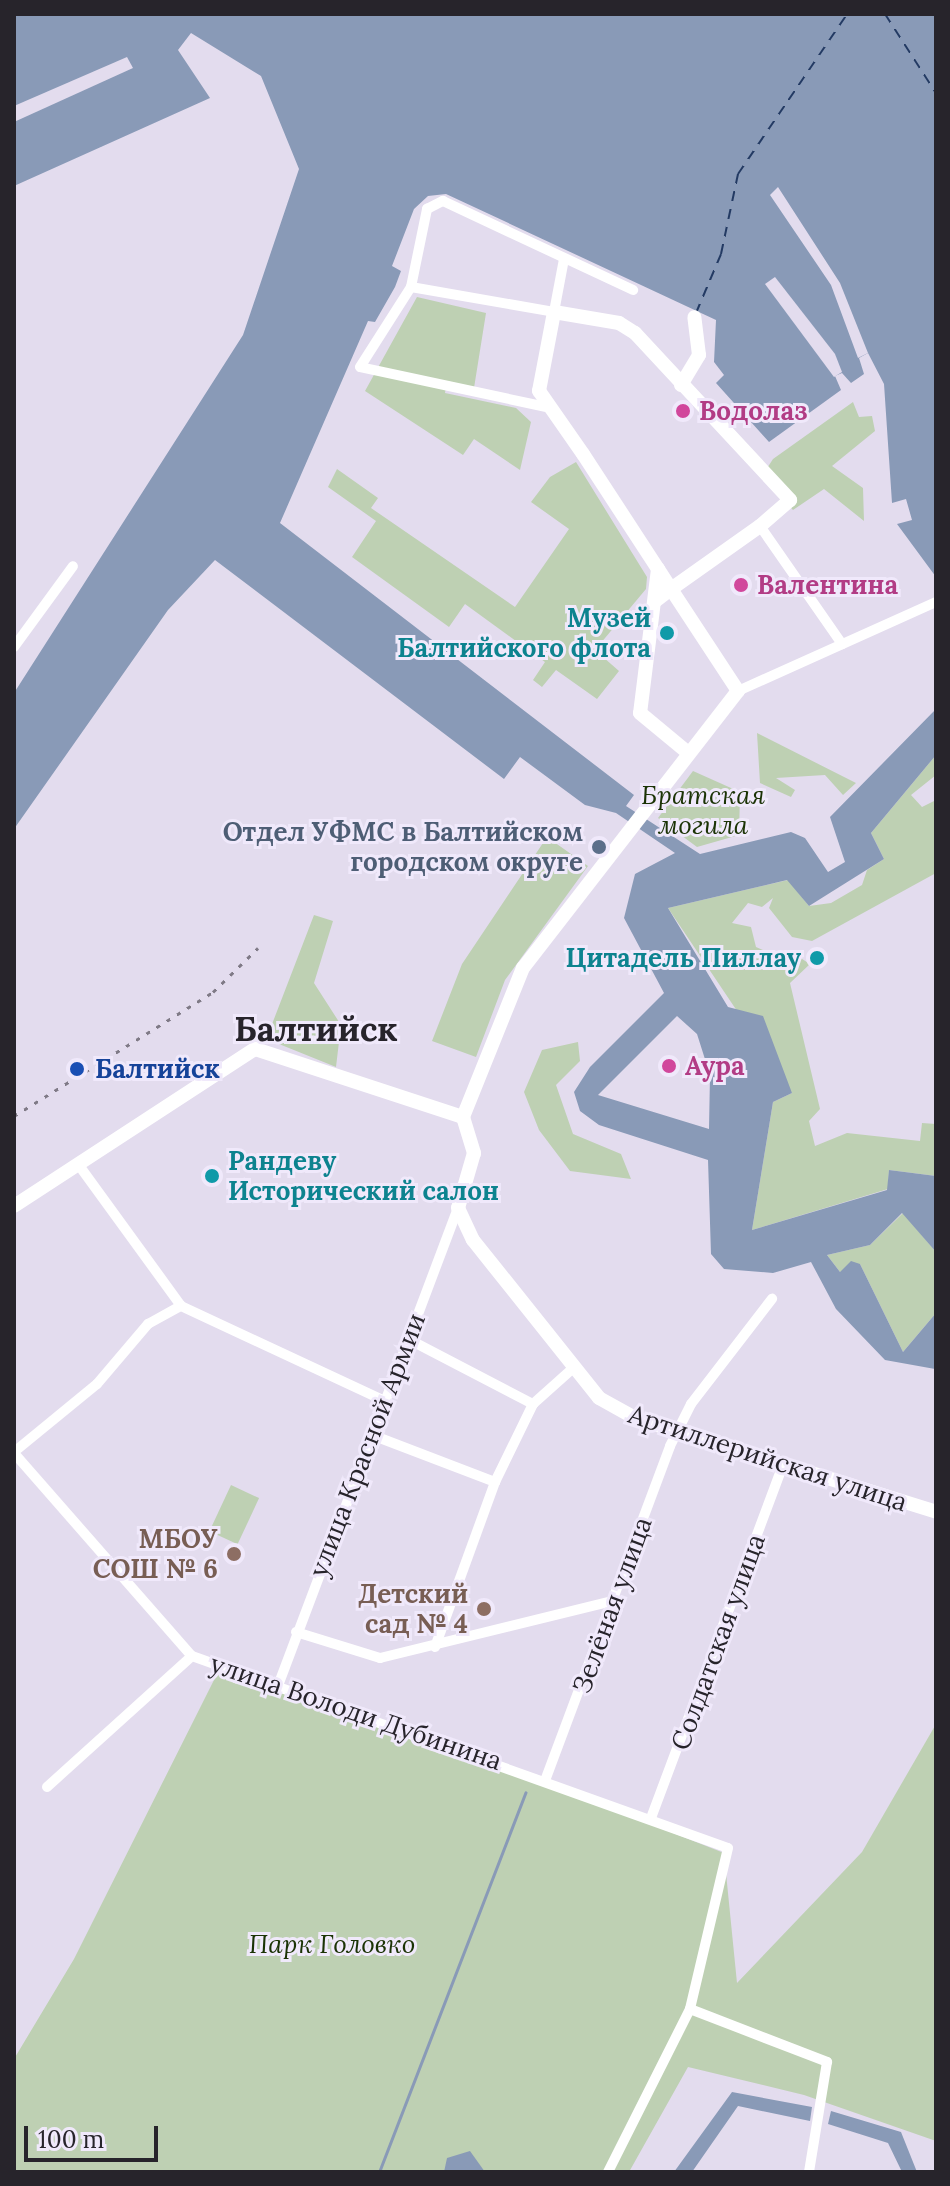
<!DOCTYPE html>
<meta charset="utf-8">
<style>
body{margin:0}
#map{position:relative;width:950px;height:2186px;overflow:hidden;background:#e3dcee;font-family:Lora,serif}
div>[style]{position:absolute}
[style*='--x']{left:calc(var(--x)*1px);top:calc(var(--y)*1px);width:calc(var(--w)*1px);rotate:calc(var(--a)*1deg)}
.green>*{inset:0;background:#bed0b3;transform-origin:0 0}
.water>*{inset:0;background:#899ab7}
.pier>*{inset:0;background:#e3dcee}
.stream>*{height:3px;margin:-1.5px;padding:0 1.5px;transform-origin:1.5px;border-radius:1.5px;background:#899ab7}
.ferry>*{height:2px;margin-top:-1px;transform-origin:0;background:repeating-linear-gradient(90deg,#233a63 0 10px,transparent 0 18px)}
.street>*{height:10px;margin:-5px;padding:0 5px;transform-origin:5px;border-radius:5px;background:#fff}
.secondary>*{height:14px;margin:-7px;padding:0 7px;transform-origin:7px;border-radius:7px;background:#fff}
.rail>*{height:3px;margin-top:-1.5px;transform-origin:0;background:repeating-linear-gradient(90deg,#7f7a86 0 4px,transparent 0 12px)}
.dots>*{width:22px;height:22px;translate:-50% -50%;box-sizing:border-box;border:4px solid #f0e9fb;border-radius:50%}
span{translate:-50% -50%;white-space:nowrap;text-align:center;line-height:1.15;-webkit-text-stroke:6px #f0e9fb;paint-order:stroke}
.hotel-label{font-size:26px;color:#b23c85;font-weight:700}
.left{translate:0 -50%;text-align:left}
.culture-label{font-size:26px;color:#0d838f;font-weight:700}
.right{translate:-100% -50%;text-align:right}
.park-label{font-size:26px;color:#1b3305;font-style:italic}
.service-label{font-size:26px;color:#4e5e75;font-weight:700}
.transit-label{font-size:26px;color:#164399;font-weight:700}
.street-label{font-size:26px;color:#27242b}
.education-label{font-size:26px;color:#785e54;font-weight:700}
.district-label{font-size:34px;color:#27242b;font-weight:700}
.frame{position:absolute;inset:0;border:16px solid #27242b;pointer-events:none}
.scale{position:absolute;left:24px;top:2126px;width:134px;height:36px;box-sizing:border-box;border:4px solid #27242b;border-top:0;padding-left:10px;font-size:24px;line-height:28px;white-space:nowrap;color:#27242b;-webkit-text-stroke:6px #f0e9fb;paint-order:stroke}
</style>
<div id="map">
<div class="green">
<i style="clip-path:polygon(417px 297px,486px 313px,474px 388px,447px 381px,445px 393px,516px 408px,531px 422px,520px 470px,474px 439px,463px 455px,365px 391px)"></i>
<i style="clip-path:polygon(853px 402px,859px 417px,872px 416px,875px 431px,832px 466px,863px 488px,864px 521px,824px 489px,793px 510px,762px 476px,773px 459px)"></i>
<i style="clip-path:polygon(576px 462px,647px 577px,646px 589px,595px 650px,619px 671px,597px 699px,556px 670px,542px 687px,533px 680px,545px 662px,465px 604px,449px 627px,352px 557px,376px 521px,328px 487px,337px 469px,378px 498px,371px 508px,515px 607px,569px 529px,531px 502px,550px 477px)"></i>
<i style="clip-path:polygon(757px 733px,856px 783px,843px 795px,825px 775px,776px 778px,795px 790px,791px 797px,760px 783px)"></i>
<i style="clip-path:polygon(936px 755px,936px 775px,911px 795px,922px 807px,936px 800px,936px 873px,812px 941px,792px 937px,769px 908px,773px 898px,762px 907px,748px 903px,732px 923px,751px 927px,756px 947px,783px 959px,791px 952px,810px 964px,790px 983px,820px 1109px,809px 1121px,815px 1146px,847px 1133px,920px 1141px,922px 1123px,936px 1124px,936px 1176px,889px 1170px,888px 1189px,752px 1230px,773px 1102px,792px 1093px,668px 908px,788px 880px,809px 906px,831px 903px,862px 885px,867px 870px,884px 859px,871px 833px)"></i>
<i style="clip-path:polygon(693px 771px,740px 792px,739px 835px,697px 847px,658px 818px)"></i>
<i style="clip-path:polygon(547px 837px,588px 866px,505px 980px,476px 1057px,432px 1041px,462px 964px)"></i>
<i style="clip-path:polygon(314px 915px,333px 921px,314px 983px,341px 1025px,336px 1067px,274px 1042px,269px 1032px)"></i>
<i style="clip-path:polygon(578px 1042px,580px 1061px,556px 1085px,573px 1134px,621px 1154px,631px 1179px,570px 1171px,539px 1130px,524px 1092px,542px 1050px)"></i>
<i style="clip-path:polygon(903px 1213px,936px 1252px,936px 1313px,903px 1352px,860px 1264px,840px 1272px,827px 1255px,870px 1245px)"></i>
<i style="left:231px;top:1485px;width:31px;height:51px;rotate:25deg"></i>
<i style="clip-path:polygon(217px 1674px,431px 1738px,724px 1853px,737px 1983px,862px 1852px,936px 1724px,936px 2141px,804px 2095px,688px 2067px,629px 2172px,14px 2172px,14px 2059px,74px 1959px)"></i>
</div>
<div class="water">
<i style="clip-path:polygon(evenodd,14px 14px,936px 14px,936px 577px,897px 524px,912px 520px,906px 499px,892px 503px,884px 384px,868px 353px,859px 358px,864px 374px,851px 383px,842px 373px,835px 376px,841px 390px,769px 442px,716px 383px,724px 375px,714px 362px,716px 320px,446px 194px,428px 196px,414px 209px,392px 266px,401px 271px,395px 287px,375px 322px,368px 321px,280px 523px,634px 795px,626px 806px,700px 854px,791px 832px,805px 838px,828px 872px,845px 862px,830px 817px,936px 709px,936px 755px,871px 833px,884px 859px,809px 906px,787px 880px,668px 908px,728px 1007px,763px 1016px,792px 1093px,773px 1102px,752px 1230px,887px 1190px,889px 1170px,936px 1176px,936px 1252px,902px 1213px,870px 1245px,827px 1255px,840px 1272px,851px 1261px,860px 1264px,903px 1352px,936px 1313px,935px 1369px,885px 1360px,836px 1309px,811px 1262px,773px 1273px,724px 1269px,711px 1254px,708px 1160px,599px 1125px,580px 1111px,574px 1092px,590px 1067px,664px 993px,624px 918px,635px 874px,675px 853px,616px 813px,585px 805px,520px 757px,504px 779px,215px 560px,168px 610px,14px 829px,14px 693px,243px 335px,299px 169px,261px 76px,191px 33px,178px 50px,210px 98px,14px 186px,14px 14px,677px 1016px,697px 1034px,710px 1075px,709px 1129px,598px 1095px,677px 1016px)"></i>
<i style="clip-path:polygon(732px 2092px,812px 2107px,810px 2121px,738px 2106px,692px 2172px,674px 2172px)"></i>
<i style="clip-path:polygon(831px 2111px,901px 2132px,917px 2172px,902px 2172px,888px 2143px,828px 2124px)"></i>
<i style="clip-path:polygon(470px 2151px,485px 2172px,444px 2172px,447px 2158px)"></i>
</div>
<div class="pier">
<i style="clip-path:polygon(127px 57px,133px 68px,14px 122px,14px 106px)"></i>
<i style="clip-path:polygon(778px 187px,840px 283px,868px 353px,858px 358px,831px 285px,770px 195px)"></i>
<i style="clip-path:polygon(775px 277px,835px 354px,842px 372px,834px 377px,765px 284px)"></i>
</div>
<div class="stream">
<i style="--x:379;--y:2172;--w:407;--a:-68.9"></i>
</div>
<div class="ferry">
<i style="--x:885;--y:14;--w:94;--a:57.2"></i>
<i style="--x:696;--y:313;--w:64;--a:-67"></i>
<i style="--x:721;--y:254;--w:82;--a:-78"></i>
<i style="--x:738;--y:174;--w:194;--a:-55.7"></i>
</div>
<div class="street">
<i style="--x:411;--y:287;--w:145;--a:9.9"></i>
<i style="--x:554;--y:312;--w:54;--a:-79.3"></i>
<i style="--x:551;--y:408;--w:195;--a:-167.9"></i>
<i style="--x:360;--y:367;--w:95;--a:-57.5"></i>
<i style="--x:411;--y:287;--w:80;--a:-78.4"></i>
<i style="--x:427;--y:209;--w:18;--a:-27"></i>
<i style="--x:443;--y:201;--w:210;--a:25.1"></i>
<i style="--x:760;--y:526;--w:144;--a:55.2"></i>
<i style="--x:14;--y:647;--w:100;--a:-53.9"></i>
<i style="--x:738;--y:691;--w:217;--a:-24.2"></i>
<i style="--x:78;--y:1164;--w:175;--a:54"></i>
<i style="--x:181;--y:1306;--w:225;--a:25"></i>
<i style="--x:408;--y:1339;--w:141;--a:27.5"></i>
<i style="--x:372;--y:1435;--w:132;--a:20.9"></i>
<i style="--x:14;--y:1452;--w:107;--a:-39.3"></i>
<i style="--x:97;--y:1384;--w:79;--a:-49.6"></i>
<i style="--x:148;--y:1324;--w:38;--a:-29"></i>
<i style="--x:14;--y:1453;--w:270;--a:48.8"></i>
<i style="--x:192;--y:1656;--w:569;--a:19.71"></i>
<i style="--x:728;--y:1848;--w:165;--a:103.3"></i>
<i style="--x:690;--y:2009;--w:182;--a:116.7"></i>
<i style="--x:296;--y:1632;--w:88;--a:17.2"></i>
<i style="--x:380;--y:1658;--w:243;--a:-13.8"></i>
<i style="--x:435;--y:1647;--w:176;--a:-70"></i>
<i style="--x:495;--y:1482;--w:87;--a:-64"></i>
<i style="--x:533;--y:1404;--w:51;--a:-41.8"></i>
<i style="--x:279;--y:1683;--w:508;--a:-69.35"></i>
<i style="--x:546;--y:1778;--w:354;--a:-69.5"></i>
<i style="--x:670;--y:1446;--w:47;--a:-63.4"></i>
<i style="--x:691;--y:1404;--w:133;--a:-52.4"></i>
<i style="--x:47;--y:1787;--w:195;--a:-42.1"></i>
<i style="--x:651;--y:1818;--w:377;--a:-69.5"></i>
<i style="--x:690;--y:2009;--w:147;--a:21.1"></i>
<i style="--x:827;--y:2062;--w:111;--a:99.3"></i>
</div>
<div class="secondary">
<i style="--x:681;--y:385;--w:35;--a:-59"></i>
<i style="--x:699;--y:355;--w:38;--a:-97"></i>
<i style="--x:658;--y:569;--w:145;--a:97.1"></i>
<i style="--x:640;--y:713;--w:61;--a:39.7"></i>
<i style="--x:463;--y:1117;--w:161;--a:-68.1"></i>
<i style="--x:523;--y:968;--w:351;--a:-52.2"></i>
<i style="--x:738;--y:691;--w:122;--a:-123.3"></i>
<i style="--x:671;--y:589;--w:24;--a:-123"></i>
<i style="--x:658;--y:569;--w:137;--a:-123.1"></i>
<i style="--x:583;--y:454;--w:77;--a:-124.9"></i>
<i style="--x:539;--y:391;--w:80;--a:-79.2"></i>
<i style="--x:554;--y:312;--w:66;--a:9.6"></i>
<i style="--x:619;--y:323;--w:19;--a:32"></i>
<i style="--x:635;--y:333;--w:228;--a:47.1"></i>
<i style="--x:790;--y:500;--w:40;--a:139"></i>
<i style="--x:760;--y:526;--w:109;--a:144.7"></i>
<i style="--x:671;--y:589;--w:20;--a:143"></i>
<i style="--x:463;--y:1117;--w:38;--a:73"></i>
<i style="--x:474;--y:1153;--w:57;--a:106.2"></i>
<i style="--x:458;--y:1208;--w:35;--a:65"></i>
<i style="--x:473;--y:1240;--w:202;--a:51.4"></i>
<i style="--x:599;--y:1398;--w:41;--a:29.1"></i>
<i style="--x:635;--y:1418;--w:315;--a:17.3"></i>
<i style="--x:14;--y:1206;--w:288;--a:-33.1"></i>
<i style="--x:255;--y:1049;--w:219;--a:18.1"></i>
</div>
<div class="rail">
<i style="--x:14;--y:1116;--w:234;--a:-31.9"></i>
<i style="--x:213;--y:992;--w:63;--a:-44.4"></i>
</div>
<div class="dots">
<i style="left:683px;top:411px;background:#d1479c"></i>
<i style="left:741px;top:585px;background:#d1479c"></i>
<i style="left:667px;top:633px;background:#0f9aa8"></i>
<i style="left:599px;top:847px;background:#5c6f8a"></i>
<i style="left:817px;top:958px;background:#0f9aa8"></i>
<i style="left:669px;top:1066px;background:#d1479c"></i>
<i style="left:77px;top:1069px;background:#1a4fb4"></i>
<i style="left:212px;top:1176px;background:#0f9aa8"></i>
<i style="left:234px;top:1554px;background:#8d6e63"></i>
<i style="left:484px;top:1609px;background:#8d6e63"></i>
</div>
<div class="hotel-label">
<span class="left" style="left:699px;top:411px">Водолаз</span>
<span class="left" style="left:757px;top:585px">Валентина</span>
<span class="left" style="left:685px;top:1066px">Аура</span>
</div>
<div class="culture-label">
<span class="right" style="left:651px;top:633px">Музей<br>Балтийского флота</span>
<span class="right" style="left:801px;top:958px">Цитадель Пиллау</span>
<span class="left" style="left:228px;top:1176px">Рандеву<br>Исторический салон</span>
</div>
<div class="park-label">
<span style="left:703px;top:810px">Братская<br>могила</span>
<span style="left:332px;top:1944px">Парк Головко</span>
</div>
<div class="service-label">
<span class="right" style="left:583px;top:847px">Отдел УФМС в Балтийском<br>городском округе</span>
</div>
<div class="transit-label">
<span class="left" style="left:95px;top:1069px">Балтийск</span>
</div>
<div class="street-label">
<span style="left:367px;top:1445px;rotate:-69deg">улица Красной Армии</span>
<span style="left:768px;top:1458px;rotate:18deg">Артиллерийская улица</span>
<span style="left:612px;top:1605px;rotate:-70deg">Зелёная улица</span>
<span style="left:718px;top:1642px;rotate:-70deg">Солдатская улица</span>
<span style="left:356px;top:1712px;rotate:19deg">улица Володи Дубинина</span>
</div>
<div class="education-label">
<span class="right" style="left:218px;top:1554px">МБОУ<br>СОШ № 6</span>
<span class="right" style="left:468px;top:1609px">Детский<br>сад № 4</span>
</div>
<div class="district-label">
<span style="left:316px;top:1029px">Балтийск</span>
</div>
<div class="frame"></div>
<div class="scale">100 m</div>
</div>
